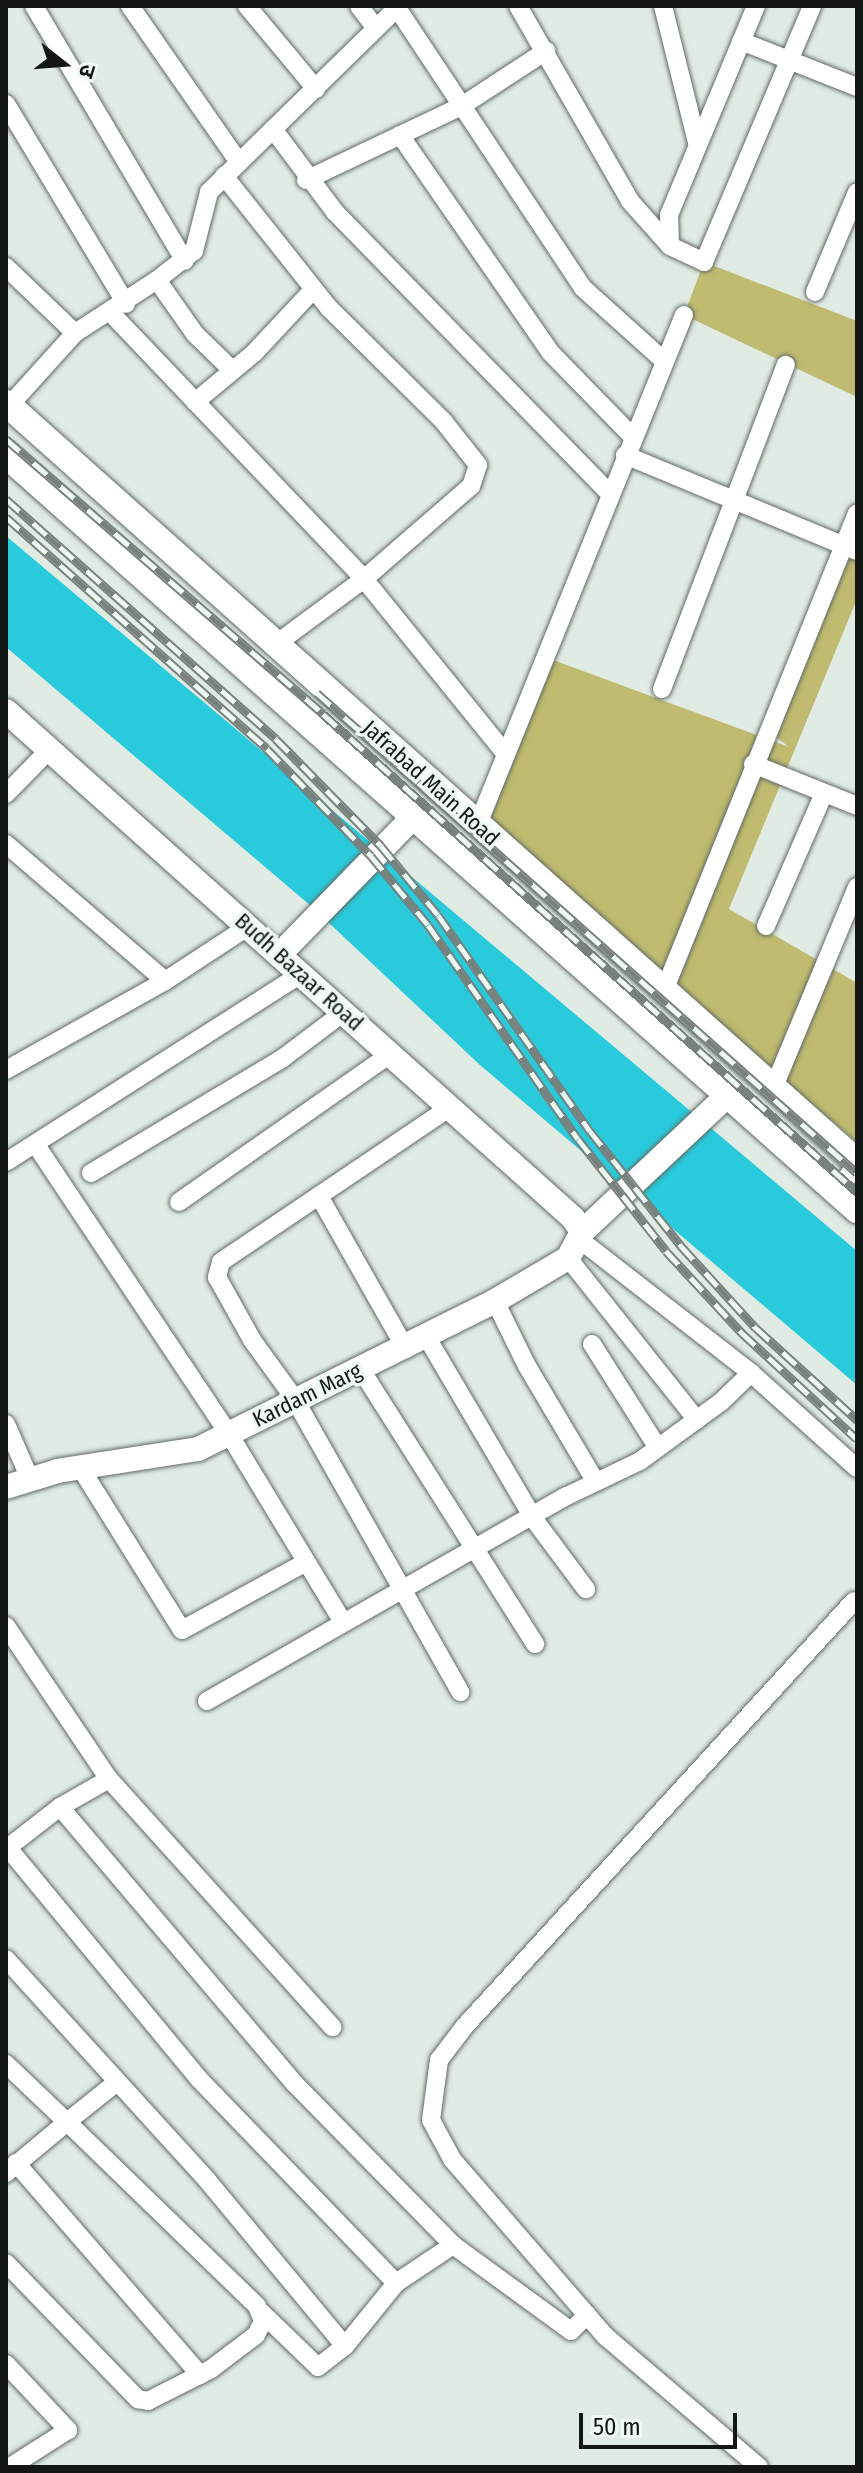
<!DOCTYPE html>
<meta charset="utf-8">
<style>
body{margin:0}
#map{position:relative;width:863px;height:2473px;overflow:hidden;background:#e0ebe4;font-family:"Fira Sans Condensed","Noto Sans Devanagari",sans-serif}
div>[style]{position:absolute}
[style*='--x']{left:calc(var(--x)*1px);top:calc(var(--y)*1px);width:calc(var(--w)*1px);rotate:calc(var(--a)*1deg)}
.green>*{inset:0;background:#c0bb70}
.water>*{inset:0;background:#29cadc}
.roads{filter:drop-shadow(0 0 2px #616a64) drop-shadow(0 0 2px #616a64)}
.minor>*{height:18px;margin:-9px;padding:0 9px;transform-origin:9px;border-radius:9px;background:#fff}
.tertiary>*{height:24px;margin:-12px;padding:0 12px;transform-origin:12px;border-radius:12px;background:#fff}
.secondary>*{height:26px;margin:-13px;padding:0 13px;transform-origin:13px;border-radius:13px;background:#fff}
.rail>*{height:9px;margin-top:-4.5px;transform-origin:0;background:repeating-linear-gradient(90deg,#eef9f1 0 18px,#79817c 0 36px);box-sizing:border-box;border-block:2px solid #79817c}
span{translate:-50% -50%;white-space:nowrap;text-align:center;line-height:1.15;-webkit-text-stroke:7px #eef9f1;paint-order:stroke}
.street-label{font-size:22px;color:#131714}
.frame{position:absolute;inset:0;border:8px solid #131714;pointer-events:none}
.north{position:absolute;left:24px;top:24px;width:80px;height:80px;-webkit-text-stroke:6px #eef9f1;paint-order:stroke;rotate:107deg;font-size:22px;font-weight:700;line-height:32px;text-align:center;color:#131714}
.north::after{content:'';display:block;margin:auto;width:28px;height:36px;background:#131714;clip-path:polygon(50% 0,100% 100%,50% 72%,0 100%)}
.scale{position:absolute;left:579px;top:2413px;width:158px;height:36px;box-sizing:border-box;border:4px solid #131714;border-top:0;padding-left:10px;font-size:24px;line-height:28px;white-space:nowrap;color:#131714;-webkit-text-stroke:6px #eef9f1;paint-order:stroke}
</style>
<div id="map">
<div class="green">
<i style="clip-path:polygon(704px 262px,857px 321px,857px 397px,684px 315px)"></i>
<i style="clip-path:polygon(857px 513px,857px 599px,729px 909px,857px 983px,857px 1142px,478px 824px,545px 657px,789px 747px,767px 730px)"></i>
</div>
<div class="water">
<i style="clip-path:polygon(6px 536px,857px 1251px,857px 1385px,480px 1065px,311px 906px,6px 647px)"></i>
</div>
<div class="roads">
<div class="minor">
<i style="--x:34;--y:6;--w:296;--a:59.4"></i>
<i style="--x:130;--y:6;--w:190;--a:55.1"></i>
<i style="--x:247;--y:6;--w:108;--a:50.3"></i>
<i style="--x:359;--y:6;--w:26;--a:53"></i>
<i style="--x:518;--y:6;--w:225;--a:60.1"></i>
<i style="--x:630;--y:201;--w:60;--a:48.4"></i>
<i style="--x:663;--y:6;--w:140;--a:76"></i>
<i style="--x:756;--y:6;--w:226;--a:112.6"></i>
<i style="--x:669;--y:215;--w:31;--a:88"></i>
<i style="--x:670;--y:246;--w:38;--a:25"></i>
<i style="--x:704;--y:262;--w:278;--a:-67.1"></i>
<i style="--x:397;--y:8;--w:336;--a:56.4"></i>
<i style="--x:583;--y:288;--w:109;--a:42"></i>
<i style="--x:741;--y:41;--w:125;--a:21.6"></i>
<i style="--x:6;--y:104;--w:233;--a:59"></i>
<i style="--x:273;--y:129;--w:104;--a:53.2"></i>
<i style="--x:335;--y:212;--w:394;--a:45.7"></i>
<i style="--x:400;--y:135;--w:264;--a:55.3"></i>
<i style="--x:550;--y:352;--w:119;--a:45.7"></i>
<i style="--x:224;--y:176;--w:169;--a:51.5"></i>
<i style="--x:329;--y:308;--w:162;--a:44.7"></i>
<i style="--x:444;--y:422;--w:55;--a:51.7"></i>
<i style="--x:478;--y:465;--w:22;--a:108"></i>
<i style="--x:471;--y:486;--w:142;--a:139"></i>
<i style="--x:364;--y:579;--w:109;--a:143.5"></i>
<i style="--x:306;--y:180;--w:170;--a:-25.4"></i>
<i style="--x:460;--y:107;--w:103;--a:-33.1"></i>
<i style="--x:6;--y:267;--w:95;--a:43.7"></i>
<i style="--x:815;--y:292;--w:108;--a:-67.2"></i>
<i style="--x:111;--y:313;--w:367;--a:46.4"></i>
<i style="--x:364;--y:579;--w:224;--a:51"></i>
<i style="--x:232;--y:370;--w:52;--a:-135.8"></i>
<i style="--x:195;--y:334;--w:66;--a:-125.1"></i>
<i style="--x:157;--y:280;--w:47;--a:-38.1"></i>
<i style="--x:194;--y:251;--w:61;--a:-75.7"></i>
<i style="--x:209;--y:192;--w:266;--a:-44.4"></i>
<i style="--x:195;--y:402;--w:77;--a:-39.7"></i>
<i style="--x:254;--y:353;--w:86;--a:-46.9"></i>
<i style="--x:9;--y:406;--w:98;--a:-47.9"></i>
<i style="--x:75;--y:333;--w:98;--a:-32.9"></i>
<i style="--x:625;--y:455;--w:251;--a:22.5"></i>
<i style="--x:662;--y:689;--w:347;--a:-69.1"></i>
<i style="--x:753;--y:764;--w:112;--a:22"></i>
<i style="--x:6;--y:794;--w:62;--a:-45.7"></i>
<i style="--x:478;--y:824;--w:549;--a:-67.97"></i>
<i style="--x:6;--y:844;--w:210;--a:40.7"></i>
<i style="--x:766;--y:926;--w:145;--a:-66.4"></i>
<i style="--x:664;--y:991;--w:515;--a:-68.01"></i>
<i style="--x:6;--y:1070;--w:182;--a:-29.2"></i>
<i style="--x:165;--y:981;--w:100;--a:-33.2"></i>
<i style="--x:773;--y:1089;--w:219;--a:-67.4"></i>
<i style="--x:449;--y:1108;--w:275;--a:146"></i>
<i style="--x:221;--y:1262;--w:16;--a:105"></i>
<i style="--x:217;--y:1277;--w:72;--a:60.9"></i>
<i style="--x:252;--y:1340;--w:72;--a:54.1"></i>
<i style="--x:294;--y:1398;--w:338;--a:60.5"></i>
<i style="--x:36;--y:1145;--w:348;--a:56.3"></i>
<i style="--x:229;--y:1434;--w:220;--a:58.8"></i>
<i style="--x:6;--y:1162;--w:348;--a:-32.5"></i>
<i style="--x:91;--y:1173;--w:224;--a:-30.9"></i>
<i style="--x:283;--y:1058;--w:76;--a:-37"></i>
<i style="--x:837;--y:1192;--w:35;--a:-55"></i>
<i style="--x:319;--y:1196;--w:176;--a:60.4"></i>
<i style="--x:179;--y:1202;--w:256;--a:-35"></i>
<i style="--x:579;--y:1239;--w:218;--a:37.9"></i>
<i style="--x:751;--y:1373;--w:142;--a:41.9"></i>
<i style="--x:568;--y:1258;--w:207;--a:51.5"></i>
<i style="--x:495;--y:1301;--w:72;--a:63.8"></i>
<i style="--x:527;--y:1366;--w:135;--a:59.3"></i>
<i style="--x:426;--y:1336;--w:211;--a:59.5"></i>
<i style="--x:533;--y:1518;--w:89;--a:53.3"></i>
<i style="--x:592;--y:1344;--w:123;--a:57.6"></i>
<i style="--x:360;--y:1368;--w:327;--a:57.6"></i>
<i style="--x:6;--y:1424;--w:60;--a:66.4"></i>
<i style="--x:80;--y:1467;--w:192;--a:58"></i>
<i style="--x:182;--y:1630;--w:141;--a:-28.7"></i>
<i style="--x:6;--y:1626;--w:184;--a:56.1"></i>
<i style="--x:109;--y:1779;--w:334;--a:48"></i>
<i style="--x:207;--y:1701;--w:414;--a:-29.7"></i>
<i style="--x:567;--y:1496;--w:81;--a:-25.6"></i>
<i style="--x:640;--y:1461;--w:100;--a:-36.1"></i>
<i style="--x:721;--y:1402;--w:42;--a:-44"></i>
<i style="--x:60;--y:1807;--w:363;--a:49.7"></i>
<i style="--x:295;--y:2084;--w:226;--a:45.5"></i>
<i style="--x:8;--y:1848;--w:300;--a:50.4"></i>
<i style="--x:199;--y:2079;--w:284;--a:46"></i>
<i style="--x:6;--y:1849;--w:68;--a:-37.9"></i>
<i style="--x:60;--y:1807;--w:56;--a:-29.7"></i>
<i style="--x:6;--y:1959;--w:299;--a:47.7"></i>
<i style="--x:207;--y:2180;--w:216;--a:50.3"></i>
<i style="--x:6;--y:2064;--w:84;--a:43.6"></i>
<i style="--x:67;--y:2122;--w:80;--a:140.1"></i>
<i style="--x:16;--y:2163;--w:281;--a:49"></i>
<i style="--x:6;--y:2263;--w:190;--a:45.9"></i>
<i style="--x:138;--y:2399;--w:10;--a:11"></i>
<i style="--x:148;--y:2401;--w:71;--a:-26.9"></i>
<i style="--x:211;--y:2369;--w:56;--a:-37.1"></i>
<i style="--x:256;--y:2335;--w:16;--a:-63"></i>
<i style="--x:263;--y:2321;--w:16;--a:-112"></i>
<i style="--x:257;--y:2306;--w:264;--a:-135.9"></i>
<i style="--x:67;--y:2122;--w:64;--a:-38.7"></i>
<i style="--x:261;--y:2312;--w:79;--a:44"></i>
<i style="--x:318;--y:2367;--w:34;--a:-38"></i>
<i style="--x:345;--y:2346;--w:81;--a:-51"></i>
<i style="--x:396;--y:2283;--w:69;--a:-33.7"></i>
<i style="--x:453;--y:2245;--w:146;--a:36.1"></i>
<i style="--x:571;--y:2331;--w:23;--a:-45"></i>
<i style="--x:6;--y:2364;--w:91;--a:46.8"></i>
<i style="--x:68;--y:2430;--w:69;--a:147.5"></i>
<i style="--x:759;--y:2467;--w:201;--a:-139.6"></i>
<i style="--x:606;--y:2337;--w:235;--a:-130.9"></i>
<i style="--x:452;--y:2159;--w:44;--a:-118.3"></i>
<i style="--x:431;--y:2120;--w:61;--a:-82.4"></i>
<i style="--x:439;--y:2060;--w:43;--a:-52.6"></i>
<i style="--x:465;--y:2026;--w:576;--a:-47.53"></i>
</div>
<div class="tertiary">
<i style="--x:6;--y:711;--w:761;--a:41.8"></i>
<i style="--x:573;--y:1218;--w:17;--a:57"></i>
<i style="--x:582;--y:1232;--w:30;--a:118"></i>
<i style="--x:568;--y:1258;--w:85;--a:149.5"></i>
<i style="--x:495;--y:1301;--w:332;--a:153.5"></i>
<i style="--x:198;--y:1449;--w:142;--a:171.1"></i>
<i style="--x:58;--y:1471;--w:54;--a:162.9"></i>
<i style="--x:279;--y:955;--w:192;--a:-45.8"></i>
<i style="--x:582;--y:1232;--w:199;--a:-43.2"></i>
</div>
<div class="secondary">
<i style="--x:6;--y:403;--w:1140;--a:41.73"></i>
<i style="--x:6;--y:455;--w:1138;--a:41.58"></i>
</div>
</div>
<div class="rail">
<i style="--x:6;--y:439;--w:420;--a:40.9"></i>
<i style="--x:323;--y:714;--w:717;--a:41.83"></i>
<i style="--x:6;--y:499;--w:361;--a:41.6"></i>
<i style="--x:276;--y:739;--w:150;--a:45.5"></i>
<i style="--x:381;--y:846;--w:89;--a:50.4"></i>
<i style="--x:438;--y:915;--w:264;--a:54.9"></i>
<i style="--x:590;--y:1131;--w:147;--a:51.6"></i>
<i style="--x:681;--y:1246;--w:111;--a:47.6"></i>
<i style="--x:756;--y:1328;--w:137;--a:42.3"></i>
<i style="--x:6;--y:517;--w:349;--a:41.6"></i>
<i style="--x:267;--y:749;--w:149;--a:45.8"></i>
<i style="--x:371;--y:856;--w:89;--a:50.4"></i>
<i style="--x:428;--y:925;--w:261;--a:55"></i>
<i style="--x:578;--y:1139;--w:142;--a:51.8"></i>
<i style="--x:666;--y:1251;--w:112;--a:47.2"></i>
<i style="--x:742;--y:1333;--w:156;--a:42.7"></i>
<i style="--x:317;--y:693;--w:722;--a:41.63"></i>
</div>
<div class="street-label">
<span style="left:431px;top:783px;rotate:42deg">Jafrabad Main Road</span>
<span style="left:299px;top:972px;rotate:42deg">Budh Bazaar Road</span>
<span style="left:307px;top:1395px;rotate:-26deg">Kardam Marg</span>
</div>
<div class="frame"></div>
<div class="north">उ</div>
<div class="scale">50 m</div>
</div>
